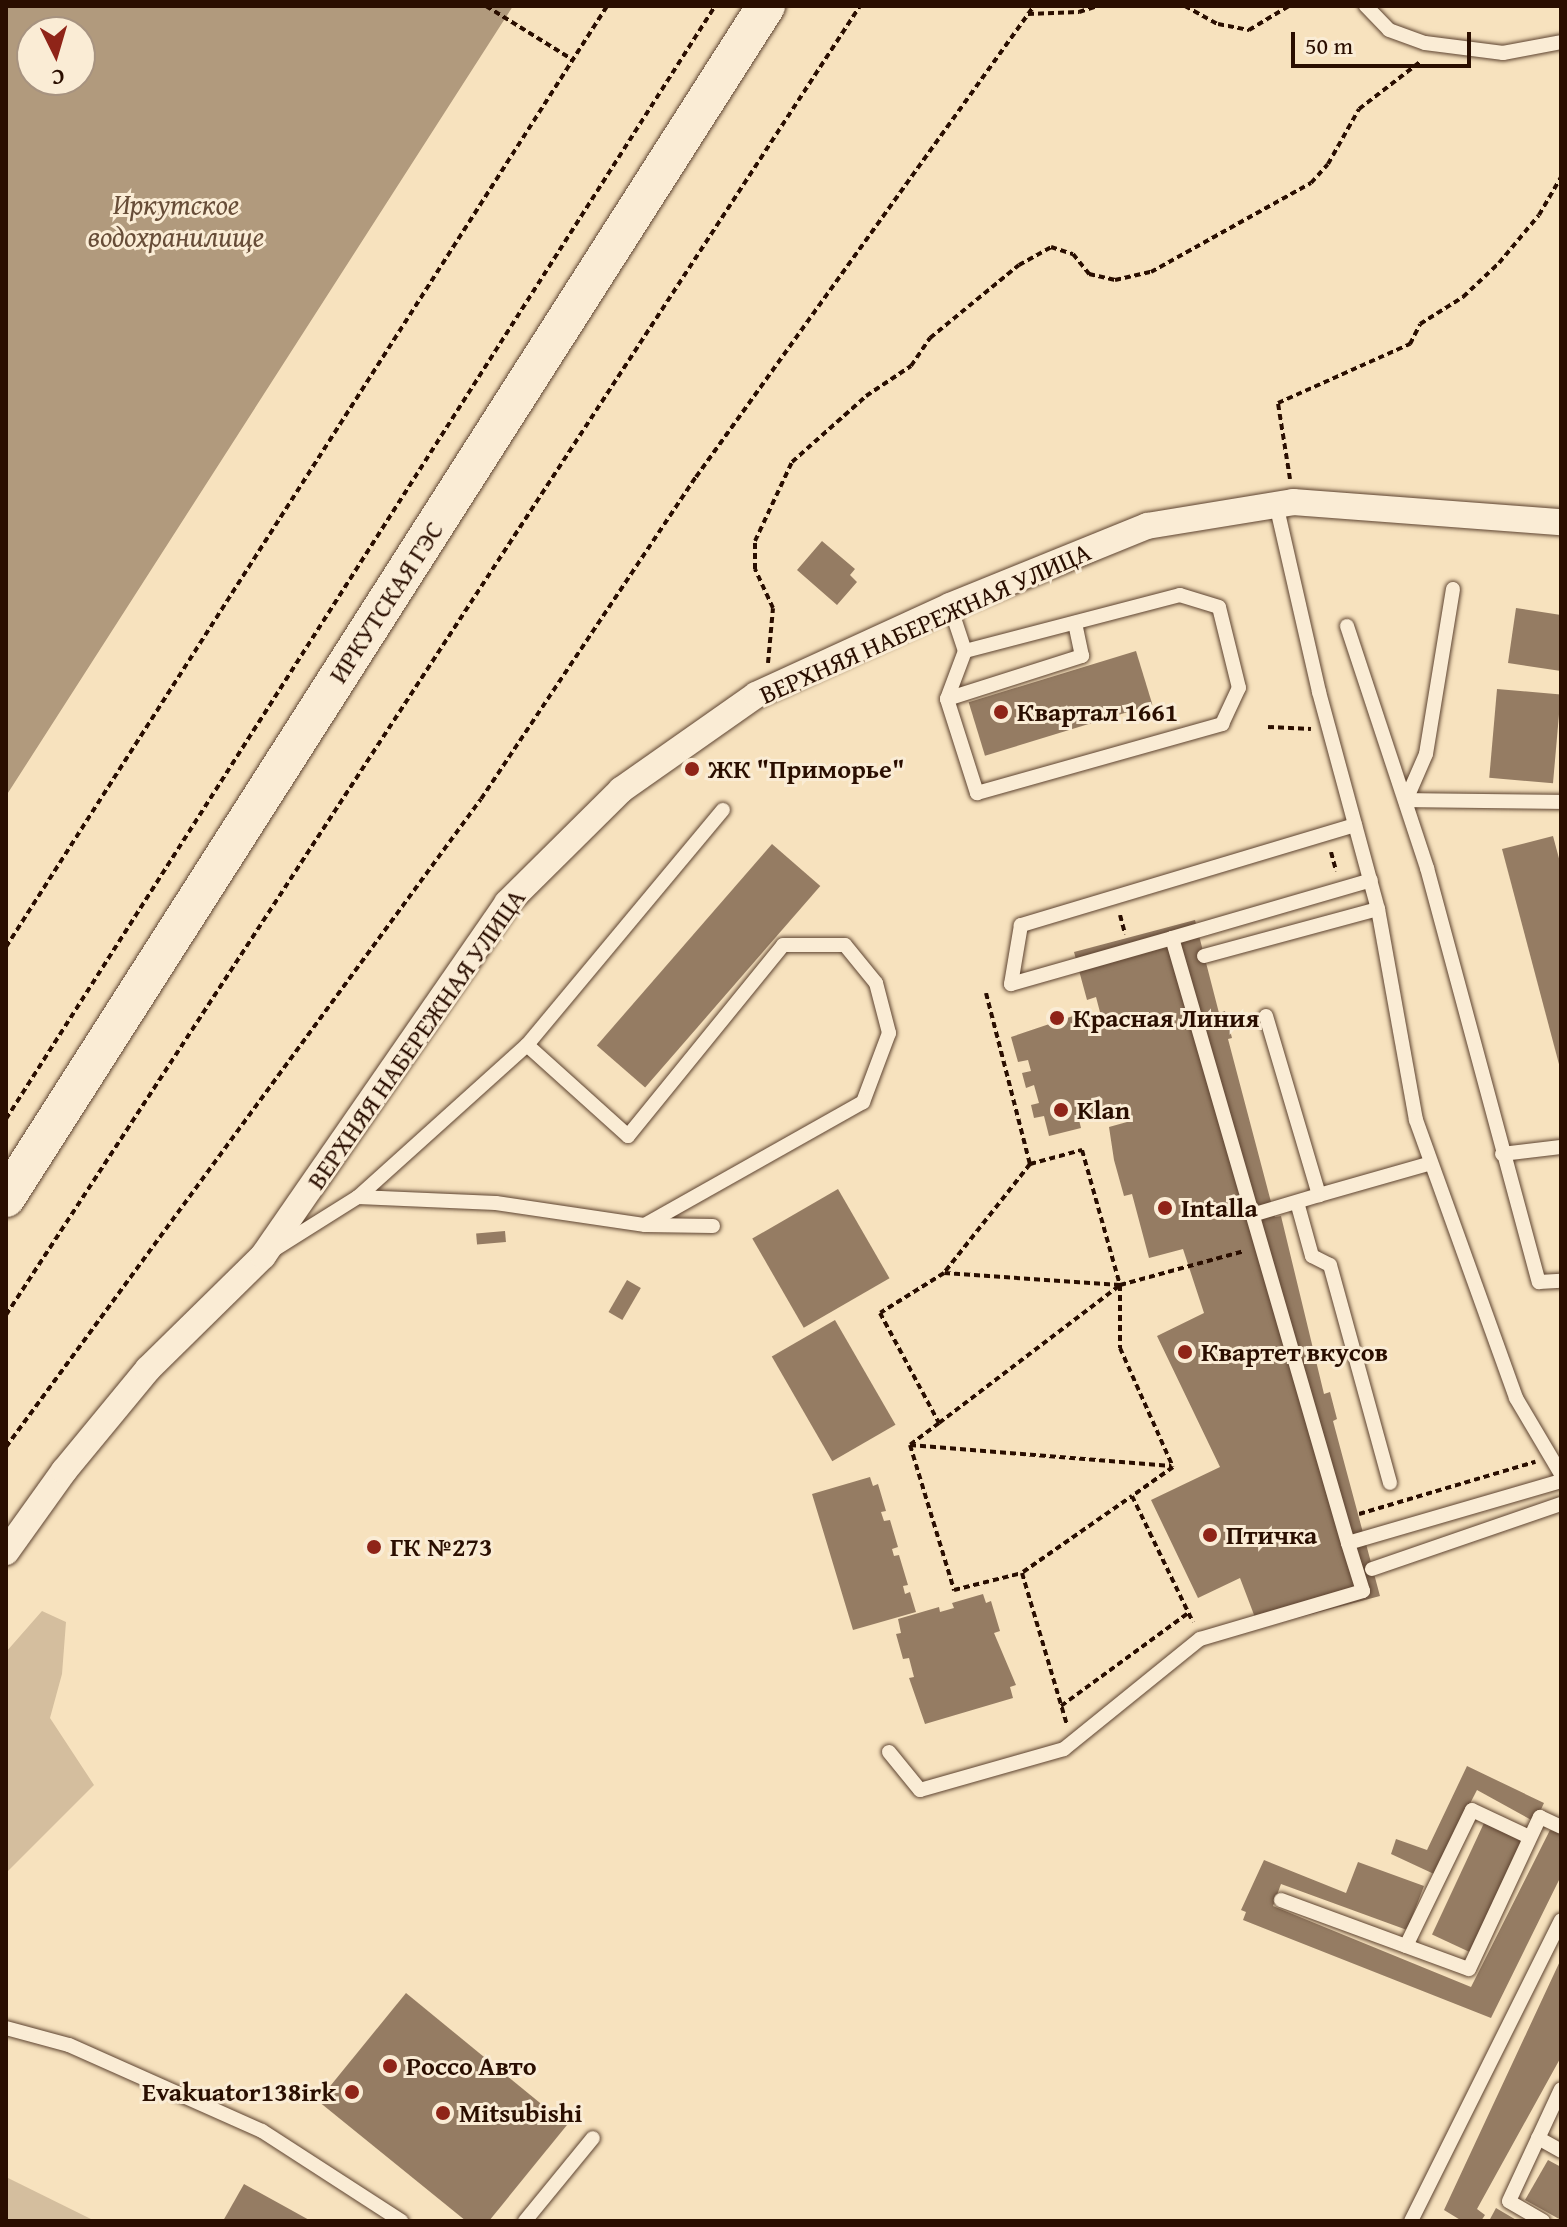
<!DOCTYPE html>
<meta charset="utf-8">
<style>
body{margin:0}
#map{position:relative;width:1567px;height:2227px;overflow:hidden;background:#f7e2be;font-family:"Gentium Book Plus",serif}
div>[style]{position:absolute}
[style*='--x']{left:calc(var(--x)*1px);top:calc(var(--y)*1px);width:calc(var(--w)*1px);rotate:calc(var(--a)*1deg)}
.green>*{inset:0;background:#d4be9e}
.water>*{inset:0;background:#b19a7d}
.building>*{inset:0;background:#957c63;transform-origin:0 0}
.path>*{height:4px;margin-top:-2px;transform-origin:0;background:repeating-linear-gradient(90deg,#2a0e00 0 6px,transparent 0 10px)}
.roads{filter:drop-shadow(0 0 2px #5d4330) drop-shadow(0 0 2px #5d4330)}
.lane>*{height:14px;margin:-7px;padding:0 7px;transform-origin:7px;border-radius:7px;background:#faecd5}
.street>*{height:26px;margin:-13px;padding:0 13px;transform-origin:13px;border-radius:13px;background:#faecd5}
.secondary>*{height:38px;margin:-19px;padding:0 19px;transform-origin:19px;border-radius:19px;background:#faecd5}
.dots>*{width:22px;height:22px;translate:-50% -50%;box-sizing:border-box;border:4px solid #faecd5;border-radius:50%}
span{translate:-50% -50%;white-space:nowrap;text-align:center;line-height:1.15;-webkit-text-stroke:6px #faecd5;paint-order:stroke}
.street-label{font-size:26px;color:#2a0e00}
.poi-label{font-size:26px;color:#2a0e00;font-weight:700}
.left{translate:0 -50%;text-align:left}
.right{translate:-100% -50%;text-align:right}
.water-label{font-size:28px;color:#674d38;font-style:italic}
.frame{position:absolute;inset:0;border:8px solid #2a0e00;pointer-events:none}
.north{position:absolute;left:16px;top:16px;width:80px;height:80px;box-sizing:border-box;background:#faecd5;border:2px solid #a79380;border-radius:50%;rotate:175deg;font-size:22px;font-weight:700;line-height:32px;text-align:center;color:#2a0e00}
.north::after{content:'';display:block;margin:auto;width:28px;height:36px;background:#8f2418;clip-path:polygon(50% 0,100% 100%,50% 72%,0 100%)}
.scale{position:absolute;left:1291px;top:32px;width:180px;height:36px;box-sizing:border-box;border:4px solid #2a0e00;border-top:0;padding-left:10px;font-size:24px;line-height:28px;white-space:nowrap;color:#2a0e00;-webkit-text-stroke:6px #faecd5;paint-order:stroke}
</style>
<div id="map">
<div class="green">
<i style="clip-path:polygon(42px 1611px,66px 1622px,62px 1674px,50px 1718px,94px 1785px,6px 1873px,6px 1652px)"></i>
<i style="clip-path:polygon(6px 2177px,95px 2221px,6px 2221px)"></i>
</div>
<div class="water">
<i style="clip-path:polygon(evenodd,6px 6px,513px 6px,6px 796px,6px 6px,32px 32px,80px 32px,80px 80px,32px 80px,32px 32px)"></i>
</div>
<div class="building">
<i style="clip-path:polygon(822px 541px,855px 569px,850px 575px,857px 582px,837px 605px,797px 570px)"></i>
<i style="clip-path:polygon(1516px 608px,1561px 615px,1561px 671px,1508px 663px)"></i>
<i style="left:1136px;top:651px;width:56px;height:175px;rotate:73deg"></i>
<i style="left:1497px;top:689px;width:64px;height:89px;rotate:5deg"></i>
<i style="clip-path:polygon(1553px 836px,1561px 866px,1560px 1068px,1502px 849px)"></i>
<i style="left:772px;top:844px;width:64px;height:267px;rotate:41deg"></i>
<i style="clip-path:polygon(1195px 920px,1219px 1013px,1225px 1011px,1232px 1038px,1228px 1039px,1275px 1217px,1281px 1216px,1324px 1394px,1330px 1392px,1337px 1419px,1333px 1421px,1380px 1596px,1259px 1628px,1240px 1578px,1198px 1598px,1151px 1500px,1220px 1467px,1157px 1336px,1204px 1313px,1183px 1249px,1149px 1258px,1132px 1194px,1124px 1196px,1114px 1160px,1109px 1127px,1127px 1122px,1126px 1118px,1111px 1121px,1108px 1113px,1079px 1120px,1081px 1128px,1049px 1136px,1044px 1116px,1034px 1118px,1031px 1105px,1039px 1103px,1034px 1085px,1026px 1088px,1022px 1073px,1031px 1071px,1028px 1060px,1018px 1062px,1011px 1037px,1082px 1013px,1084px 1021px,1101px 1016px,1096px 997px,1087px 1000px,1074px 952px)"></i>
<i style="left:838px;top:1189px;width:103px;height:99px;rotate:60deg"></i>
<i style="left:505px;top:1231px;width:11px;height:29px;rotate:85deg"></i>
<i style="left:627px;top:1280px;width:16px;height:37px;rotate:30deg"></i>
<i style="left:835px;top:1320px;width:121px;height:73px;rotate:60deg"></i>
<i style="clip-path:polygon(870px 1477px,873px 1486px,878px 1484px,886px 1511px,881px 1512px,884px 1521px,890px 1520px,898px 1547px,892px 1549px,894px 1556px,899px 1555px,908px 1585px,903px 1586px,905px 1594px,910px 1592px,916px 1612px,853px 1630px,812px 1494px)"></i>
<i style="clip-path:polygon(983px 1594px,986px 1603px,991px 1601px,1000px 1631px,994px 1633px,1016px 1685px,1010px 1687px,1013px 1698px,925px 1724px,909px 1678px,914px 1677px,909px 1658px,903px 1659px,896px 1634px,901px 1633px,898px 1619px,939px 1607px,940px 1612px,954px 1608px,952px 1603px)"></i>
<i style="clip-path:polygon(1467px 1766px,1544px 1803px,1535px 1822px,1477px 1790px,1434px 1874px,1391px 1854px,1396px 1839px,1427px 1850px)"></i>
<i style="left:1484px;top:1823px;width:45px;height:123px;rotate:25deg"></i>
<i style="clip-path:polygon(1550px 1830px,1561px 1834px,1561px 1876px,1491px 2018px,1243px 1920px,1246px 1912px,1241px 1910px,1264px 1860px,1346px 1893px,1358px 1862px,1424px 1886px,1407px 1930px,1281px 1884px,1273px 1906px,1471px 1987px)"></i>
<i style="clip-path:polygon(1561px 1959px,1561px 2057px,1477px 2209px,1485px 2215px,1481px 2221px,1462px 2221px,1444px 2210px)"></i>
<i style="clip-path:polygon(406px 1993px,567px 2125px,489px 2221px,466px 2221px,318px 2101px)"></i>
<i style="clip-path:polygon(1548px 2160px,1561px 2167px,1561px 2220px,1525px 2200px)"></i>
<i style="clip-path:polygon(244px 2184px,311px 2221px,223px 2221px)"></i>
<i style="clip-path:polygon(1496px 2208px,1518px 2221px,1489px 2221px)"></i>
</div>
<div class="path">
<i style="--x:486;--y:6;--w:102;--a:31.8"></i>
<i style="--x:1185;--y:6;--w:38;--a:29"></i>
<i style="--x:1218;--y:24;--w:32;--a:11"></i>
<i style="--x:1249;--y:30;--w:47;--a:-31"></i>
<i style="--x:1028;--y:14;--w:51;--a:-2.2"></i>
<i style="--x:1079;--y:12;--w:20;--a:-18"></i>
<i style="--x:1290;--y:479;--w:77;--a:-99"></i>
<i style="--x:1278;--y:403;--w:145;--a:-24.1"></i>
<i style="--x:1410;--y:344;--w:22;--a:-63"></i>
<i style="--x:1420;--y:324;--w:51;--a:-32.1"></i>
<i style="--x:1463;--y:297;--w:50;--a:-43.4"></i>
<i style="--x:1499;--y:263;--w:62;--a:-50.2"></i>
<i style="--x:1539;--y:215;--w:44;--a:-59.9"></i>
<i style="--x:768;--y:663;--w:55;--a:-84.8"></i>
<i style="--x:773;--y:608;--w:43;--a:-114.8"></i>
<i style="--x:755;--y:569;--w:28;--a:-90"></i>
<i style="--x:755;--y:541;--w:87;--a:-64.9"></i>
<i style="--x:792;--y:462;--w:99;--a:-41.7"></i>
<i style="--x:866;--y:396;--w:54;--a:-33.7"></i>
<i style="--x:911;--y:366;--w:34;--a:-56"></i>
<i style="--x:930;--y:338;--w:115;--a:-39.4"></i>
<i style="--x:1019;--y:265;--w:37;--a:-29"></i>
<i style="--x:1051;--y:247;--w:23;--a:18"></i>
<i style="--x:1073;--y:254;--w:26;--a:51"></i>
<i style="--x:1089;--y:274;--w:27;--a:13"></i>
<i style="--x:1115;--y:280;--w:37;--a:-13"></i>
<i style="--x:1151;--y:272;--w:183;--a:-29.1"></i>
<i style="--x:1311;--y:183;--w:25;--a:-48"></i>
<i style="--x:1328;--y:164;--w:63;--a:-60.6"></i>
<i style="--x:1359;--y:109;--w:78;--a:-37.7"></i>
<i style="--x:1268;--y:727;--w:43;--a:2.7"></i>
<i style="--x:1331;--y:852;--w:20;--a:75"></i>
<i style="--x:1120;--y:915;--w:20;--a:75"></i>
<i style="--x:6;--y:947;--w:1117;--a:-57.43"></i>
<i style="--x:986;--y:993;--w:177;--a:75.6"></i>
<i style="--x:1030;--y:1164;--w:54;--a:-15.1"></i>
<i style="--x:1082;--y:1150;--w:140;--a:74.3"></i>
<i style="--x:1120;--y:1285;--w:63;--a:90"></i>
<i style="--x:1120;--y:1348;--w:130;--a:66"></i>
<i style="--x:1173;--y:1467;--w:50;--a:144.7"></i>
<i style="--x:1132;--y:1496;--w:140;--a:64.2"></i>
<i style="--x:6;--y:1119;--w:1320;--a:-57.5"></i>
<i style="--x:1030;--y:1164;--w:139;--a:128.3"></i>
<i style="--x:944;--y:1273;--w:75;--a:148"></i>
<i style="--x:880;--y:1313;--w:125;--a:61.8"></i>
<i style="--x:939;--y:1423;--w:36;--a:143"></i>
<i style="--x:910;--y:1445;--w:152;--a:73.1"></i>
<i style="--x:954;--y:1590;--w:70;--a:-14"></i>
<i style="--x:1022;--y:1573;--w:159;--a:73.5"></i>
<i style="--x:1120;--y:1285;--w:129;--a:-15.3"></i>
<i style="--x:6;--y:1315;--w:1563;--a:-56.88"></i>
<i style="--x:939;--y:1423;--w:228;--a:-37.3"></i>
<i style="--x:1120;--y:1285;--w:176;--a:-176.1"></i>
<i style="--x:910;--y:1445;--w:262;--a:4.6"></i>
<i style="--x:6;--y:1447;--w:803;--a:-53.76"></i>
<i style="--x:481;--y:799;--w:387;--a:-56.3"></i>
<i style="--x:696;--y:477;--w:580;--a:-54.34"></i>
<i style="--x:1359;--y:1514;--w:184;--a:-16.5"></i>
<i style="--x:1023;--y:1572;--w:133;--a:-34.9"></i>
<i style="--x:1061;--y:1706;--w:157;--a:-36.2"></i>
</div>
<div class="roads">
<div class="lane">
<i style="--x:1366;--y:6;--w:33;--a:46"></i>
<i style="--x:1389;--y:30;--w:38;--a:20"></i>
<i style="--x:1425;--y:43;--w:79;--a:7.3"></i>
<i style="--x:1503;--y:53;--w:59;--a:-10.7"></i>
<i style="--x:1276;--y:504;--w:193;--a:77.1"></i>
<i style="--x:1319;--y:692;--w:225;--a:74.8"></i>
<i style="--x:1378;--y:909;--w:214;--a:79.8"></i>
<i style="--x:1416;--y:1120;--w:295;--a:70.2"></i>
<i style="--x:1516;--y:1398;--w:88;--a:59.4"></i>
<i style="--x:1453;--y:589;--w:167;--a:99.3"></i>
<i style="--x:1426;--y:754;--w:50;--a:113.5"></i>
<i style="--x:1406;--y:800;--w:155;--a:0.7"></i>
<i style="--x:950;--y:606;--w:47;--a:71.6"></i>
<i style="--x:965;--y:651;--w:51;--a:110.6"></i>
<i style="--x:947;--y:699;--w:99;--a:72.3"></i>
<i style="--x:977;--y:793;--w:255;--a:-15.7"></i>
<i style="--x:1222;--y:724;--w:40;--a:-65"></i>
<i style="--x:1239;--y:688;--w:83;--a:-103.9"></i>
<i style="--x:1219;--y:607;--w:41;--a:-162.9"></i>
<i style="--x:1180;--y:595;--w:222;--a:165.4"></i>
<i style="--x:1347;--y:626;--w:255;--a:71.7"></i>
<i style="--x:1427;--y:868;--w:429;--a:74.9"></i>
<i style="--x:1539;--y:1282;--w:22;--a:-3"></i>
<i style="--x:947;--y:699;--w:142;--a:-17.7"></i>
<i style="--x:1082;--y:656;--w:34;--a:-102"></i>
<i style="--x:1355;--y:825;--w:349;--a:163.3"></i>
<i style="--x:1021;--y:925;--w:60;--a:99.6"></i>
<i style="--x:1011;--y:984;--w:167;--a:-15.9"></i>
<i style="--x:1172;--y:938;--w:630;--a:73.78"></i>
<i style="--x:1348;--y:1543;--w:222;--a:-16.2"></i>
<i style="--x:1172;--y:938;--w:207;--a:-16.2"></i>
<i style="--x:1204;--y:956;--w:180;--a:-15.1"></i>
<i style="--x:1266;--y:1016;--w:187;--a:73.5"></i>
<i style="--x:1319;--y:1195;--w:116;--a:-15.9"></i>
<i style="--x:527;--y:1045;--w:136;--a:42"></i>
<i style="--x:628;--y:1136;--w:246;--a:-50.9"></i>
<i style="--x:783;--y:945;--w:62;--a:0"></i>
<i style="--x:845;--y:945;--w:49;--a:50.8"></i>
<i style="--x:876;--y:983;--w:52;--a:75.4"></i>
<i style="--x:889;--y:1033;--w:74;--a:110.6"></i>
<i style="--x:863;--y:1102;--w:250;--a:150.6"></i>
<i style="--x:1502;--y:1154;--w:59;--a:-6.8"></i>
<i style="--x:358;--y:1197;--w:138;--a:2.5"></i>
<i style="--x:496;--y:1203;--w:151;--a:8.4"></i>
<i style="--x:645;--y:1225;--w:68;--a:0.8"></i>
<i style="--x:1297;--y:1202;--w:56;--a:74.5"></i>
<i style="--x:1312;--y:1256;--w:20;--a:27"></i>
<i style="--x:1330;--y:1265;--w:226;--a:74.6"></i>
<i style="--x:1252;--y:1215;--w:70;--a:-16.6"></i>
<i style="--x:275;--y:1249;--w:98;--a:-32.1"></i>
<i style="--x:358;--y:1197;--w:227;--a:-42"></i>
<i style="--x:527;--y:1045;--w:306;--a:-50.2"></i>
<i style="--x:1372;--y:1569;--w:200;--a:-19"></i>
<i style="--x:889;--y:1752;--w:49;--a:50.8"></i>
<i style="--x:920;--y:1790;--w:150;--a:-15.9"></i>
<i style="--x:1064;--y:1749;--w:175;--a:-39"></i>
<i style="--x:1200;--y:1639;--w:170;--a:-16.4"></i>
<i style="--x:1363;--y:1591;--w:50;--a:-107.4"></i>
<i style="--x:1281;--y:1900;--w:200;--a:20.2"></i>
<i style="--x:1469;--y:1969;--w:168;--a:-65"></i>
<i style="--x:1540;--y:1817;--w:23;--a:25"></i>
<i style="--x:1406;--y:1946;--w:151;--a:-64.1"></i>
<i style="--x:1472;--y:1810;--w:63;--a:25.3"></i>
<i style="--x:6;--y:2028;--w:65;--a:15.1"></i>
<i style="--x:69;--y:2045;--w:211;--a:24"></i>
<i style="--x:262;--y:2131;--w:166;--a:32.9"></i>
<i style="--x:1538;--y:2138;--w:26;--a:29"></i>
<i style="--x:525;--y:2221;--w:107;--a:-50.7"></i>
<i style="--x:1411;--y:2221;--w:336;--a:-63.5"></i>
<i style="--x:1543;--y:2221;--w:39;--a:-150"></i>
<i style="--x:1509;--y:2201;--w:123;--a:-65.1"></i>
</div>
<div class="street">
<i style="--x:6;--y:1552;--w:100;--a:-54.4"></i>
<i style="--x:64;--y:1471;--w:132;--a:-50.5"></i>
<i style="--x:148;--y:1369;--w:161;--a:-44.5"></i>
<i style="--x:263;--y:1256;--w:429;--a:-55.3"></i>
<i style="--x:507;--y:903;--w:161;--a:-44.7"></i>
<i style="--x:621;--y:790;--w:165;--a:-35.1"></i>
<i style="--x:756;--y:695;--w:213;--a:-24.6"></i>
<i style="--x:950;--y:606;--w:213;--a:-22.1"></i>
<i style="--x:1147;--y:526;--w:148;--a:-9.3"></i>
<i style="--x:1293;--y:502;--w:269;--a:4.3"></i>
</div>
<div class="secondary">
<i style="--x:6;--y:1198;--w:1414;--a:-57.48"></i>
</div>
</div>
<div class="dots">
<i style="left:1001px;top:712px;background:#8f2418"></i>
<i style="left:692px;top:769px;background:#8f2418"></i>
<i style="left:1057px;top:1018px;background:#8f2418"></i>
<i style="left:1061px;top:1110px;background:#8f2418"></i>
<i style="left:1165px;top:1208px;background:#8f2418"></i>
<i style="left:1185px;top:1352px;background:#8f2418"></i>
<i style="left:1210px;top:1535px;background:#8f2418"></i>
<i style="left:374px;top:1547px;background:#8f2418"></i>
<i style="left:390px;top:2066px;background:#8f2418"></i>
<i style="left:352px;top:2092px;background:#8f2418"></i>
<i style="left:443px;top:2113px;background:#8f2418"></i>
</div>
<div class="street-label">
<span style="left:386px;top:602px;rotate:-57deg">ИРКУТСКАЯ ГЭС</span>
<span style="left:925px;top:623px;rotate:-24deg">ВЕРХНЯЯ НАБЕРЕЖНАЯ УЛИЦА</span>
<span style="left:416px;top:1039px;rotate:-55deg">ВЕРХНЯЯ НАБЕРЕЖНАЯ УЛИЦА</span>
</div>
<div class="poi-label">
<span class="left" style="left:1017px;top:712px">Квартал 1661</span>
<span class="left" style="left:708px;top:769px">ЖК "Приморье"</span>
<span class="left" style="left:1073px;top:1018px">Красная Линия</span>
<span class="left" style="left:1077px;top:1110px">Klan</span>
<span class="left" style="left:1181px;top:1208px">Intalla</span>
<span class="left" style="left:1201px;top:1352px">Квартет вкусов</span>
<span class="left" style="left:1226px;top:1535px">Птичка</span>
<span class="left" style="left:390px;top:1547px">ГК №273</span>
<span class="left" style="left:406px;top:2066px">Россо Авто</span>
<span class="right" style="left:336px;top:2092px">Evakuator138irk</span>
<span class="left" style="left:459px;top:2113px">Mitsubishi</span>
</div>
<div class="water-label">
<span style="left:176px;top:220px">Иркутское<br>водохранилище</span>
</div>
<div class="frame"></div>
<div class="north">С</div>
<div class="scale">50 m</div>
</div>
